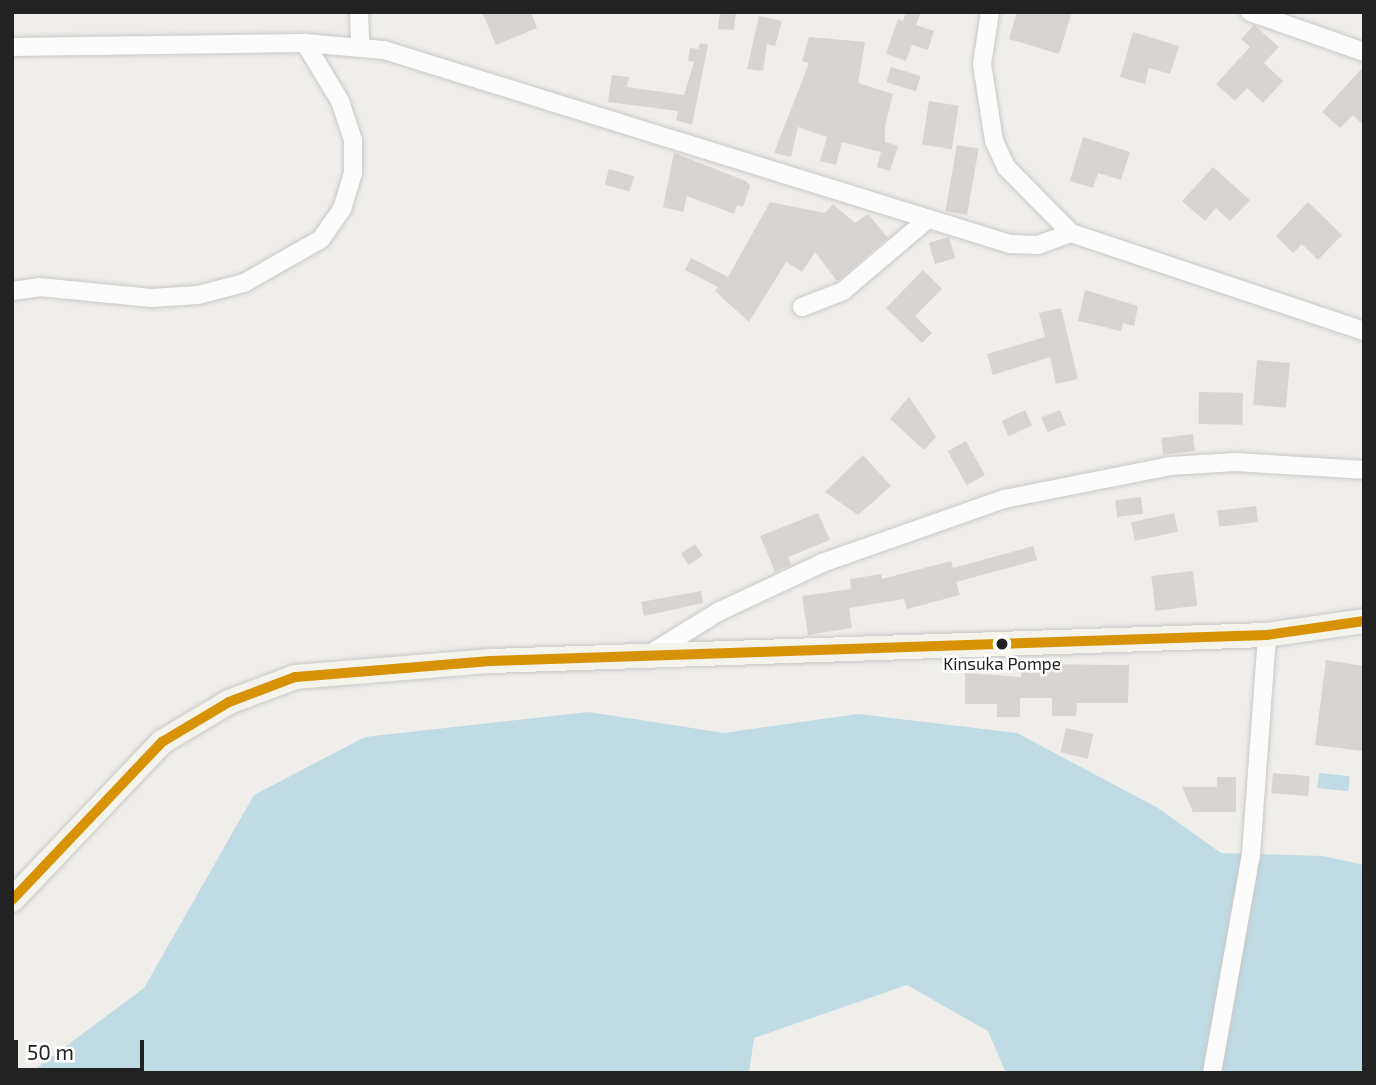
<!DOCTYPE html>
<style>
body{margin:0}
#map{position:relative;width:1376px;height:1085px;overflow:hidden;background:#f0eeeb;font-family:"Exo 2",sans-serif}
div>[style]{position:absolute}
[style*='--x']{left:calc(var(--x)*1px);top:calc(var(--y)*1px);width:calc(var(--w)*1px);rotate:calc(var(--a)*1deg)}
.water>*{inset:0;background:#bfdbe3;transform-origin:0 0}
.building>*{inset:0;background:#d7d4d2;transform-origin:0 0}
.roads{filter:drop-shadow(0 0 2px #c9c8c7) drop-shadow(0 0 2px #c9c8c7)}
.minor>*{height:18px;margin:-9px;padding:0 9px;transform-origin:9px;border-radius:9px;background:#fdfcfc}
.secondary>*{height:24px;margin:-12px;padding:0 12px;transform-origin:12px;border-radius:12px;background:#f4f4ed}
.bus-1>*{height:10px;margin:-5px;padding:0 5px;transform-origin:5px;border-radius:5px;background:#d79205}
.dots>*{width:19px;height:19px;translate:-50% -50%;box-sizing:border-box;border:4px solid #fff;border-radius:50%}
span{translate:-50% -50%;white-space:nowrap;text-align:center;line-height:1.15;-webkit-text-stroke:5px #fff;paint-order:stroke}
.bus-label{font-size:17px;color:#222}
.frame{position:absolute;inset:0;border:14px solid #222;pointer-events:none}
.scale{position:absolute;left:14px;top:1040px;width:130px;height:32px;box-sizing:border-box;border:4px solid #222;border-top:0;padding-left:9px;font-size:21px;line-height:24px;white-space:nowrap;color:#222;-webkit-text-stroke:5px #fff;paint-order:stroke}
</style>
<div id="map">
<div class="water">
<i style="clip-path:polygon(589px 712px,724px 733px,858px 714px,1017px 733px,1158px 808px,1221px 853px,1323px 856px,1364px 865px,1364px 1073px,1006px 1073px,988px 1031px,907px 985px,754px 1038px,749px 1073px,30px 1073px,144px 988px,254px 795px,365px 737px)"></i>
<i style="left:1319px;top:773px;width:31px;height:15px;rotate:6deg"></i>
</div>
<div class="building">
<i style="clip-path:polygon(482px 12px,531px 12px,537px 28px,496px 45px)"></i>
<i style="clip-path:polygon(720px 12px,736px 12px,734px 30px,718px 29px)"></i>
<i style="clip-path:polygon(906px 12px,921px 12px,916px 25px,934px 31px,928px 50px,912px 45px,906px 61px,886px 54px,898px 19px,903px 21px)"></i>
<i style="clip-path:polygon(1017px 12px,1072px 12px,1059px 54px,1009px 39px)"></i>
<i style="clip-path:polygon(759px 16px,782px 21px,775px 46px,767px 44px,763px 71px,747px 69px)"></i>
<i style="clip-path:polygon(1254px 25px,1279px 47px,1264px 63px,1283px 81px,1263px 103px,1247px 88px,1235px 101px,1216px 84px,1250px 47px,1241px 39px)"></i>
<i style="clip-path:polygon(1133px 32px,1179px 46px,1170px 74px,1149px 68px,1145px 84px,1120px 77px)"></i>
<i style="clip-path:polygon(809px 37px,865px 42px,858px 83px,893px 94px,885px 126px,885px 142px,898px 146px,890px 171px,877px 167px,881px 152px,842px 142px,836px 165px,820px 161px,827px 137px,798px 127px,791px 157px,774px 153px,809px 63px,802px 61px)"></i>
<i style="clip-path:polygon(700px 43px,708px 45px,692px 125px,676px 120px,678px 111px,608px 102px,612px 75px,629px 77px,627px 87px,684px 95px,694px 62px,688px 61px,690px 48px,698px 49px)"></i>
<i style="clip-path:polygon(1364px 66px,1364px 126px,1353px 115px,1340px 128px,1322px 112px)"></i>
<i style="left:891px;top:67px;width:31px;height:16px;rotate:17deg"></i>
<i style="left:929px;top:101px;width:30px;height:44px;rotate:9deg"></i>
<i style="clip-path:polygon(1083px 137px,1130px 152px,1121px 180px,1098px 173px,1093px 188px,1070px 181px)"></i>
<i style="left:957px;top:145px;width:22px;height:67px;rotate:10deg"></i>
<i style="clip-path:polygon(674px 153px,746px 181px,750px 186px,743px 207px,737px 205px,734px 214px,687px 196px,683px 212px,663px 207px)"></i>
<i style="clip-path:polygon(1213px 167px,1250px 200px,1230px 221px,1216px 208px,1205px 221px,1182px 201px)"></i>
<i style="left:609px;top:169px;width:26px;height:16px;rotate:16deg"></i>
<i style="clip-path:polygon(770px 202px,825px 213px,833px 204px,855px 223px,868px 214px,888px 238px,837px 281px,815px 252px,802px 272px,786px 262px,749px 322px,715px 291px,718px 287px,685px 270px,691px 258px,728px 277px)"></i>
<i style="clip-path:polygon(1308px 202px,1342px 235px,1318px 260px,1302px 244px,1293px 253px,1276px 236px)"></i>
<i style="left:949px;top:237px;width:22px;height:21px;rotate:74deg"></i>
<i style="clip-path:polygon(923px 270px,942px 289px,915px 316px,932px 333px,922px 343px,886px 308px)"></i>
<i style="clip-path:polygon(1085px 290px,1138px 306px,1134px 326px,1123px 323px,1121px 331px,1078px 321px)"></i>
<i style="clip-path:polygon(1061px 308px,1078px 379px,1056px 384px,1050px 357px,993px 375px,987px 354px,1045px 337px,1039px 313px)"></i>
<i style="left:1257px;top:360px;width:33px;height:45px;rotate:5deg"></i>
<i style="left:1199px;top:392px;width:44px;height:32px;rotate:1deg"></i>
<i style="clip-path:polygon(909px 397px,936px 437px,924px 450px,890px 419px)"></i>
<i style="left:1025px;top:410px;width:17px;height:26px;rotate:65deg"></i>
<i style="left:1060px;top:410px;width:16px;height:20px;rotate:68deg"></i>
<i style="left:1193px;top:434px;width:17px;height:32px;rotate:83deg"></i>
<i style="left:966px;top:441px;width:39px;height:21px;rotate:61deg"></i>
<i style="clip-path:polygon(863px 455px,891px 486px,858px 515px,825px 492px)"></i>
<i style="left:1141px;top:497px;width:17px;height:26px;rotate:83deg"></i>
<i style="left:1256px;top:506px;width:16px;height:39px;rotate:83deg"></i>
<i style="clip-path:polygon(818px 513px,830px 540px,788px 557px,791px 565px,775px 572px,760px 536px)"></i>
<i style="left:1174px;top:513px;width:19px;height:44px;rotate:78deg"></i>
<i style="left:695px;top:544px;width:14px;height:17px;rotate:56deg"></i>
<i style="clip-path:polygon(1033px 546px,1037px 560px,956px 582px,960px 595px,907px 609px,904px 599px,849px 608px,852px 628px,808px 635px,802px 596px,851px 589px,850px 579px,881px 574px,882px 579px,951px 561px,953px 568px)"></i>
<i style="left:1193px;top:571px;width:35px;height:42px;rotate:83deg"></i>
<i style="clip-path:polygon(701px 591px,703px 603px,644px 616px,641px 602px)"></i>
<i style="clip-path:polygon(1326px 660px,1364px 666px,1362px 751px,1315px 745px)"></i>
<i style="clip-path:polygon(1021px 664px,1129px 665px,1128px 703px,1077px 703px,1076px 716px,1052px 716px,1052px 698px,1020px 698px,1020px 717px,997px 717px,997px 704px,965px 704px,965px 673px,1021px 677px)"></i>
<i style="left:1066px;top:728px;width:28px;height:25px;rotate:13deg"></i>
<i style="left:1273px;top:773px;width:37px;height:20px;rotate:5deg"></i>
<i style="clip-path:polygon(1217px 777px,1236px 777px,1236px 812px,1193px 812px,1182px 787px,1217px 787px)"></i>
</div>
<div class="roads">
<div class="minor">
<i style="--x:359;--y:12;--w:34;--a:88"></i>
<i style="--x:990;--y:12;--w:53;--a:98.7"></i>
<i style="--x:982;--y:64;--w:78;--a:81.1"></i>
<i style="--x:994;--y:141;--w:29;--a:65"></i>
<i style="--x:1006;--y:167;--w:93;--a:45.4"></i>
<i style="--x:1071;--y:233;--w:309;--a:18.5"></i>
<i style="--x:1250;--y:12;--w:121;--a:19.3"></i>
<i style="--x:12;--y:47;--w:293;--a:-0.8"></i>
<i style="--x:305;--y:43;--w:79;--a:5.1"></i>
<i style="--x:384;--y:50;--w:655;--a:17.22"></i>
<i style="--x:1010;--y:244;--w:28;--a:2"></i>
<i style="--x:1038;--y:245;--w:35;--a:-20"></i>
<i style="--x:12;--y:291;--w:27;--a:-8"></i>
<i style="--x:39;--y:287;--w:113;--a:5.6"></i>
<i style="--x:151;--y:298;--w:47;--a:-3.7"></i>
<i style="--x:198;--y:295;--w:48;--a:-14.6"></i>
<i style="--x:244;--y:283;--w:89;--a:-29.7"></i>
<i style="--x:321;--y:239;--w:37;--a:-55"></i>
<i style="--x:342;--y:209;--w:38;--a:-73"></i>
<i style="--x:353;--y:173;--w:33;--a:-90"></i>
<i style="--x:353;--y:140;--w:41;--a:-108.4"></i>
<i style="--x:340;--y:101;--w:68;--a:-121.1"></i>
<i style="--x:802;--y:307;--w:44;--a:-21.3"></i>
<i style="--x:843;--y:291;--w:111;--a:-40.3"></i>
<i style="--x:647;--y:656;--w:84;--a:-31.8"></i>
<i style="--x:718;--y:612;--w:115;--a:-25.2"></i>
<i style="--x:822;--y:563;--w:193;--a:-19.4"></i>
<i style="--x:1004;--y:499;--w:169;--a:-11.2"></i>
<i style="--x:1170;--y:466;--w:65;--a:-3.5"></i>
<i style="--x:1235;--y:462;--w:129;--a:3.5"></i>
<i style="--x:1212;--y:1073;--w:222;--a:-79.9"></i>
<i style="--x:1251;--y:854;--w:220;--a:-85.8"></i>
</div>
<div class="secondary">
<i style="--x:12;--y:900;--w:218;--a:-46.5"></i>
<i style="--x:162;--y:742;--w:78;--a:-30.8"></i>
<i style="--x:229;--y:702;--w:71;--a:-20.7"></i>
<i style="--x:295;--y:677;--w:197;--a:-4.7"></i>
<i style="--x:491;--y:661;--w:776;--a:-1.92"></i>
<i style="--x:1267;--y:635;--w:98;--a:-8.2"></i>
</div>
</div>
<div class="bus-1">
<i style="--x:12;--y:900;--w:218;--a:-46.5"></i>
<i style="--x:162;--y:742;--w:78;--a:-30.8"></i>
<i style="--x:229;--y:702;--w:71;--a:-20.7"></i>
<i style="--x:295;--y:677;--w:197;--a:-4.7"></i>
<i style="--x:491;--y:661;--w:776;--a:-1.92"></i>
<i style="--x:1267;--y:635;--w:98;--a:-8.2"></i>
</div>
<div class="dots">
<i style="left:1002px;top:644px;background:#222"></i>
</div>
<div class="bus-label">
<span style="left:1002px;top:664px">Kinsuka Pompe</span>
</div>
<div class="frame"></div>
<div class="scale">50 m</div>
</div>
